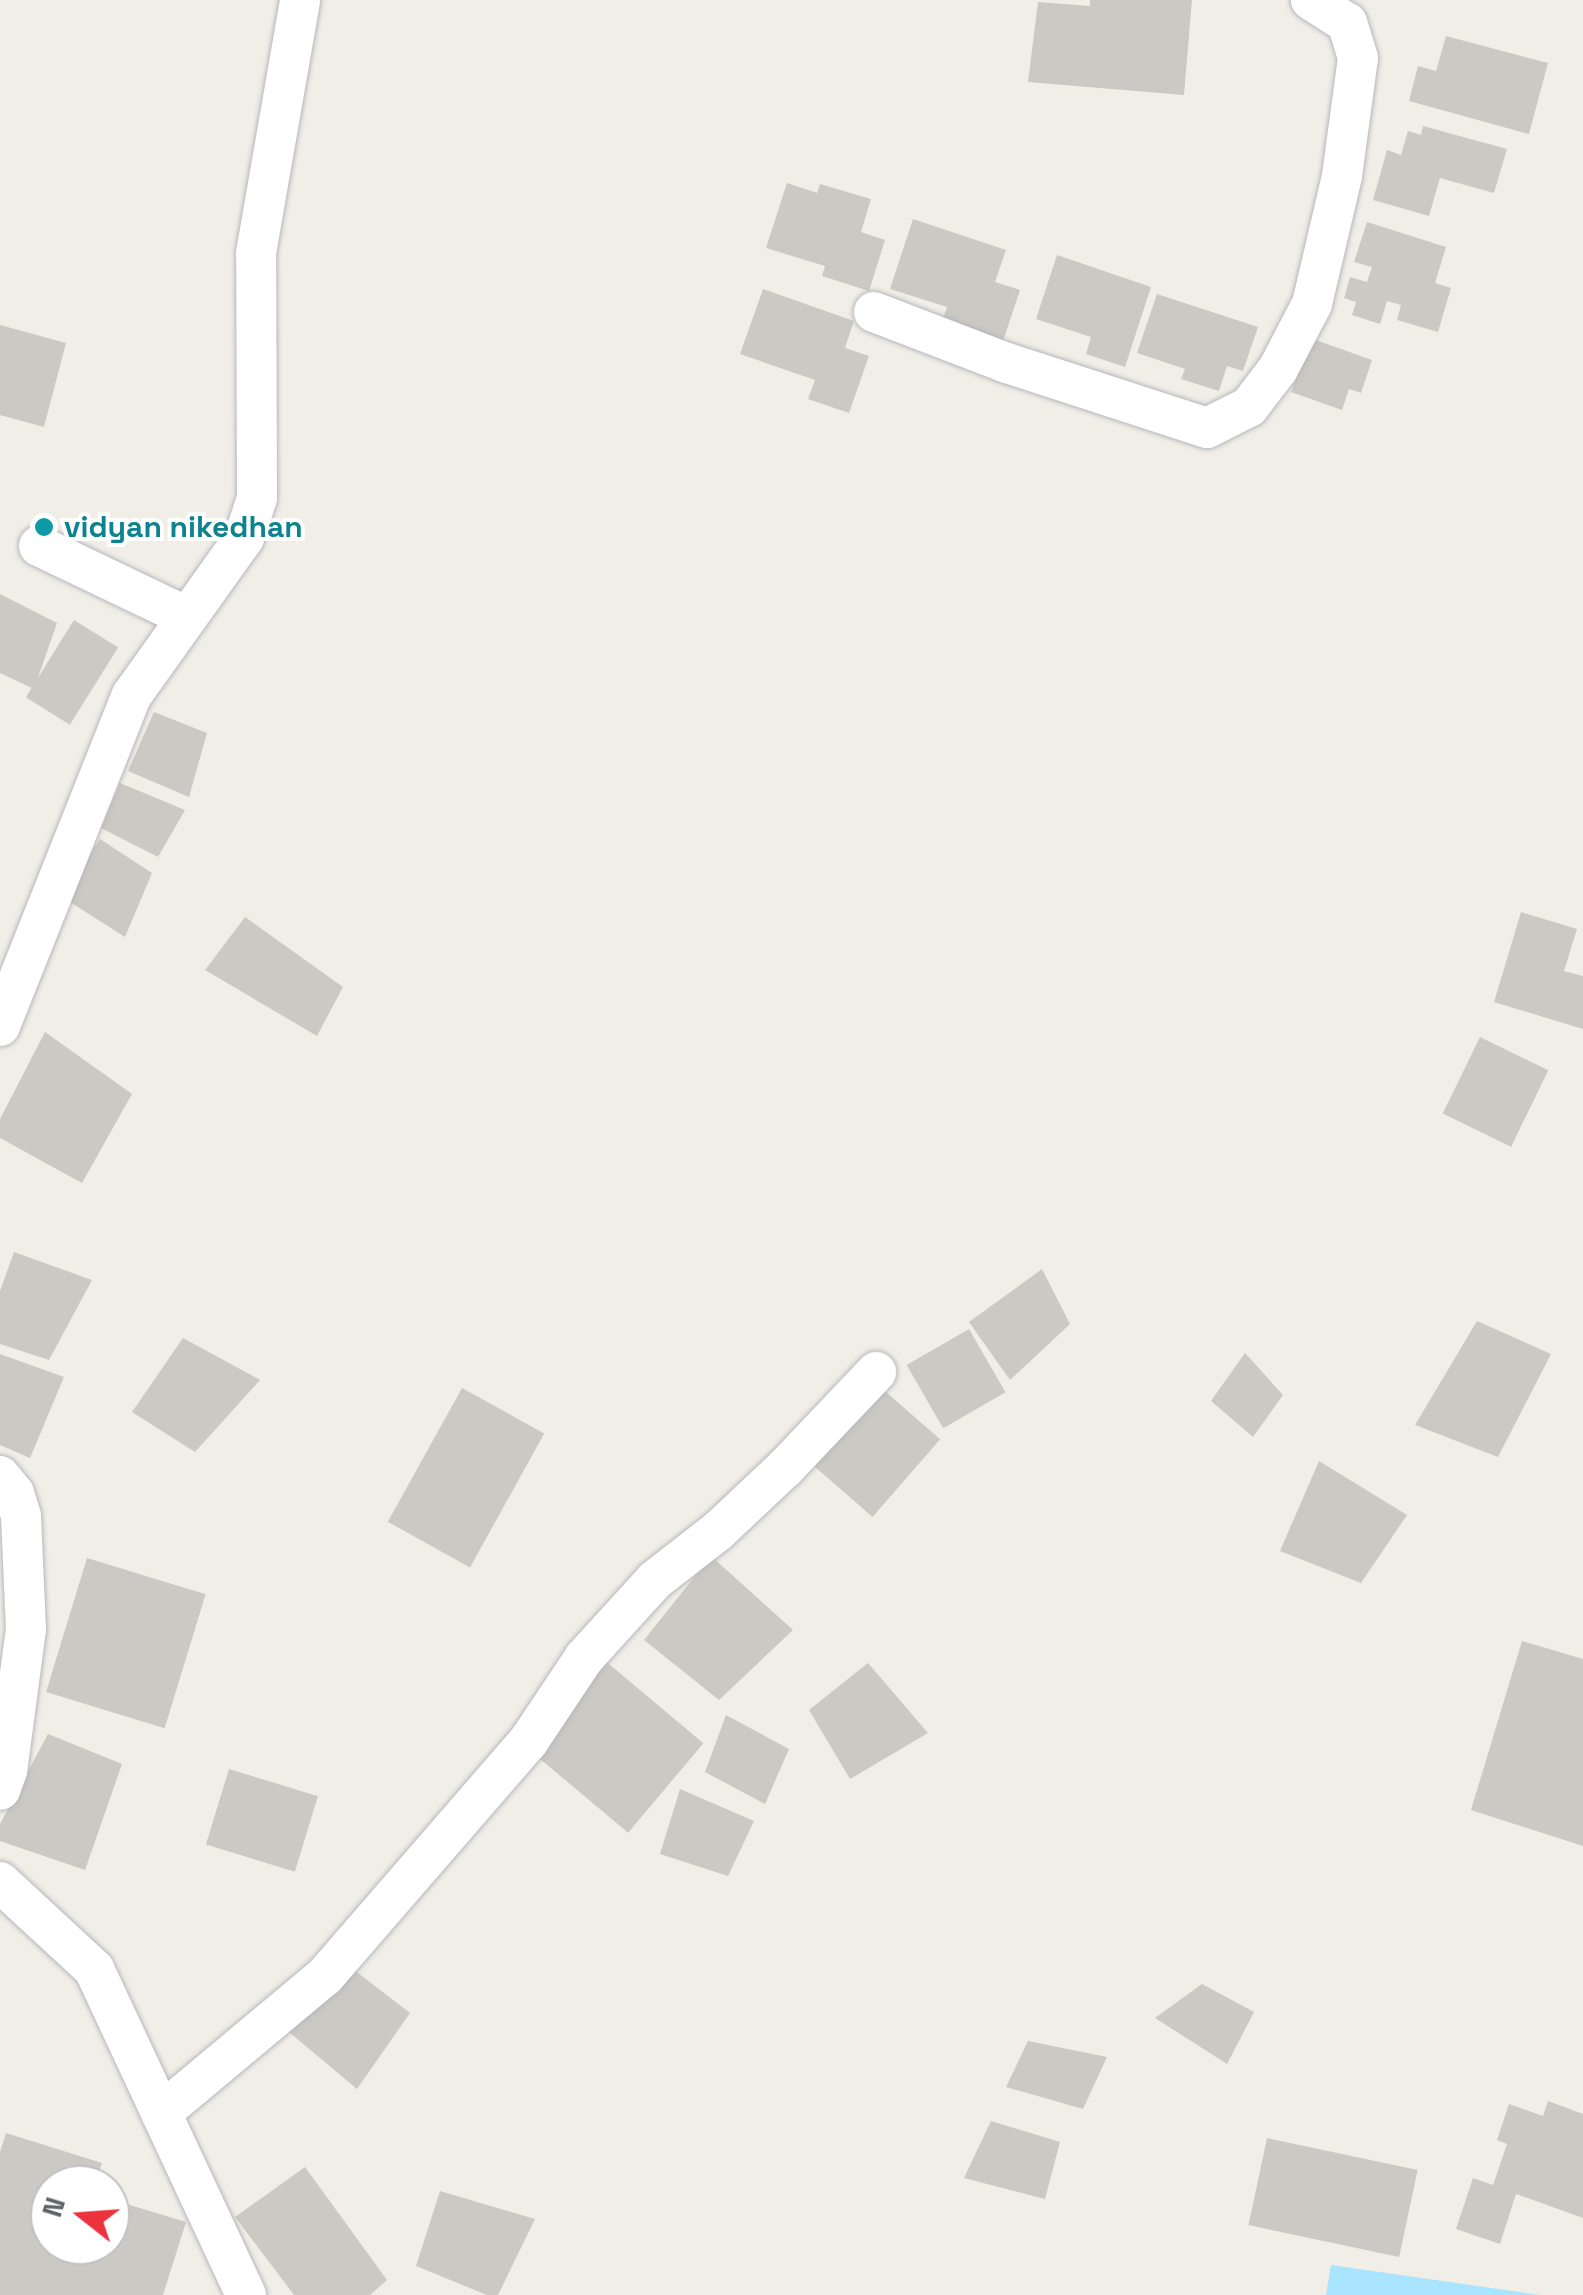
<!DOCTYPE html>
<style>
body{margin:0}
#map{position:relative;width:1583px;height:2295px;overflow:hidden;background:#f1ede7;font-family:"Space Grotesk",sans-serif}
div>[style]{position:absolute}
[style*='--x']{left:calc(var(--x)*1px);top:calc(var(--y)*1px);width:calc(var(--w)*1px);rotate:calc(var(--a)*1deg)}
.water>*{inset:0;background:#a9e5ff}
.building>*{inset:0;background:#ccc8c3;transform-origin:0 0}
.roads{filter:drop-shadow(0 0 2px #b4b8bc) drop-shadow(0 0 2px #b4b8bc)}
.street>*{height:40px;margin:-20px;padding:0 20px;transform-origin:20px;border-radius:20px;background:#fff}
.dots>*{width:28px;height:28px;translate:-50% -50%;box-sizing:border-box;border:5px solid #fff;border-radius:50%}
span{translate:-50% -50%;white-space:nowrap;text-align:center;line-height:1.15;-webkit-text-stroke:8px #fff;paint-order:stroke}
.culture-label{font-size:30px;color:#0d838f;font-weight:700}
.left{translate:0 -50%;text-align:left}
.north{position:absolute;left:30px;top:2165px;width:100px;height:100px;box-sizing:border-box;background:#fff;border:2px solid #bfc1c3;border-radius:50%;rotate:287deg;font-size:28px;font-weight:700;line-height:40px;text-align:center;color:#5e6468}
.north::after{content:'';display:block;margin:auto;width:35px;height:45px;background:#ec323c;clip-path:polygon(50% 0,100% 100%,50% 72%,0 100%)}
</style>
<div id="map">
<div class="water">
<i style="clip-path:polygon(1331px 2265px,1540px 2295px,1326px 2295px)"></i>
</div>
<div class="building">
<i style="clip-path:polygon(1090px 0,1192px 0,1184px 95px,1028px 82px,1038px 2px,1090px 6px)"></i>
<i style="clip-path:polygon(1446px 36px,1548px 63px,1529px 134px,1409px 101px,1418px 66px,1436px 71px)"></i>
<i style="clip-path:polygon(1423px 126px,1507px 149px,1494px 193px,1440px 178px,1429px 216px,1373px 200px,1387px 150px,1401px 155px,1408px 131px,1421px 135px)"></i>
<i style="clip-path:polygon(787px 183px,817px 193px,820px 184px,871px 199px,861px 232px,885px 240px,869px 291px,822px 276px,825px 266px,766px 248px)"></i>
<i style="clip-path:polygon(913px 219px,1006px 250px,995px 282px,1020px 290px,1003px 341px,942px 322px,947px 307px,890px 289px)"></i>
<i style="clip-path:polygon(1367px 222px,1446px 247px,1435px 283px,1451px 288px,1438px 332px,1397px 320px,1401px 305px,1387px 301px,1380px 324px,1352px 315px,1356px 302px,1344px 298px,1350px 277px,1367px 282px,1372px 267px,1354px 262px)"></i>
<i style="clip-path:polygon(1057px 255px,1151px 287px,1125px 367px,1086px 354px,1091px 337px,1036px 319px)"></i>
<i style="clip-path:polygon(763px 289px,854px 321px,845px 348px,869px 356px,849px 413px,808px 399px,815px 380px,740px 354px)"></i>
<i style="clip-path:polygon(1157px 294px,1258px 327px,1243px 371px,1227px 366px,1219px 391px,1181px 379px,1185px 369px,1137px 353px)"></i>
<i style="clip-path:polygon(0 325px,66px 343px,44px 427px,0 415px)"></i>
<i style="clip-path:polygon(1310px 338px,1372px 360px,1361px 393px,1349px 389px,1342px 410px,1291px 392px)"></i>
<i style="clip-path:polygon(0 594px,57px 623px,34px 689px,0 673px)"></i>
<i style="left:74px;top:620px;width:52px;height:91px;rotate:32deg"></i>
<i style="clip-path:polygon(154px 712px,207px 733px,189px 797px,128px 771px)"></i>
<i style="clip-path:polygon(120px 783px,185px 810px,158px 857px,101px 828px)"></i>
<i style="clip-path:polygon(100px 839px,152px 873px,125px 937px,62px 897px)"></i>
<i style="clip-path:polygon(1521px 912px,1577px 929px,1564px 971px,1583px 976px,1583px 1029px,1494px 1002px)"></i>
<i style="clip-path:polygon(245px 917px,343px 987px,317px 1036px,205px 970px)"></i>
<i style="clip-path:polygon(45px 1032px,132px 1094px,82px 1183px,0 1138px,0 1119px)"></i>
<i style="left:1480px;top:1037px;width:76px;height:85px;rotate:26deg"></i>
<i style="clip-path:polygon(14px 1252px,92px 1280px,49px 1360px,0 1344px,0 1291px)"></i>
<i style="clip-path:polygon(1042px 1269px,1070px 1324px,1010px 1380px,969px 1322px)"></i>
<i style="clip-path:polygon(1477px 1321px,1551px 1354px,1498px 1457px,1415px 1425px)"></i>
<i style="left:969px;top:1329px;width:73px;height:72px;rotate:60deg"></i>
<i style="clip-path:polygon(183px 1338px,260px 1380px,195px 1452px,132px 1412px)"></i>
<i style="clip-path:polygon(1245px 1353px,1283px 1395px,1253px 1437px,1211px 1401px)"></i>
<i style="clip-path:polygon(0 1354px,64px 1377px,30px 1458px,0 1445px)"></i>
<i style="left:879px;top:1386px;width:81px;height:103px;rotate:41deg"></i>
<i style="left:462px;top:1388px;width:94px;height:153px;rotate:29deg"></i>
<i style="clip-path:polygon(1319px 1461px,1407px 1515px,1361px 1583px,1280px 1551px)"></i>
<i style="clip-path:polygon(711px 1556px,793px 1630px,719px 1700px,644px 1640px)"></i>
<i style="left:87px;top:1558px;width:124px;height:140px;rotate:17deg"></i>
<i style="clip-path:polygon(1522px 1641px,1583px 1659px,1583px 1846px,1471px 1810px)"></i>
<i style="left:603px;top:1659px;width:131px;height:117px;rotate:40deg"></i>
<i style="clip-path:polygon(868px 1663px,928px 1733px,850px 1779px,809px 1710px)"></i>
<i style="clip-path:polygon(726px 1715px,789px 1749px,765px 1804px,705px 1772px)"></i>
<i style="clip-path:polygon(48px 1734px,122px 1764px,85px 1870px,0 1841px,0 1824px)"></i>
<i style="left:229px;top:1769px;width:93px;height:79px;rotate:17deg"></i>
<i style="clip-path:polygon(680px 1789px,754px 1821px,728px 1876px,660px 1854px)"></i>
<i style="clip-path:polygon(349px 1966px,410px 2013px,357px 2089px,289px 2032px)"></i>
<i style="clip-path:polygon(1202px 1984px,1254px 2012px,1227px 2064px,1155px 2018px)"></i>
<i style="clip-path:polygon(1028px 2041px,1107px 2057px,1083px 2109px,1006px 2087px)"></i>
<i style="clip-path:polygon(1548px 2101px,1583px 2114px,1583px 2218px,1516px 2194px,1500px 2244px,1456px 2229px,1473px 2178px,1493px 2185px,1507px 2144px,1497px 2140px,1509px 2104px,1543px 2116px)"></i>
<i style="clip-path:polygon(991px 2121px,1060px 2142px,1045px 2199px,964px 2178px)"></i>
<i style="clip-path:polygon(6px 2133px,102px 2163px,95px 2185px,50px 2185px,50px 2245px,110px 2245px,110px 2199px,186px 2222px,163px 2295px,0 2295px,0 2152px)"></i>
<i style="left:1267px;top:2138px;width:154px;height:89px;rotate:12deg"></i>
<i style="clip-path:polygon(305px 2167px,387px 2280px,370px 2295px,294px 2295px,235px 2217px)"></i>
<i style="clip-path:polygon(440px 2191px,535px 2219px,498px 2295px,487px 2295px,416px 2266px)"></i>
</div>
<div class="roads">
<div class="street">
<i style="--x:874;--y:312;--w:142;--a:21"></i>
<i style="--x:1007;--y:363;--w:210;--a:18"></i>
<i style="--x:1207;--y:428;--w:47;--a:-26.6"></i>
<i style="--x:1249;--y:407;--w:48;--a:-52.7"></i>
<i style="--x:1278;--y:369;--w:73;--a:-62.4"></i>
<i style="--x:1312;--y:304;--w:131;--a:-76.8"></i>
<i style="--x:1342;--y:176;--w:119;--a:-82.3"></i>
<i style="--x:1358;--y:58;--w:37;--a:-107"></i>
<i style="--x:1347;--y:23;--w:43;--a:-147.4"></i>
<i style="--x:39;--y:546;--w:164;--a:25.6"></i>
<i style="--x:0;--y:1026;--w:356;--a:-68.3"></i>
<i style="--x:132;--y:695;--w:193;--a:-54.5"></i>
<i style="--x:244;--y:538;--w:42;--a:-72"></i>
<i style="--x:257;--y:498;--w:245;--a:-90.2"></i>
<i style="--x:256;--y:253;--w:257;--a:-80.1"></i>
<i style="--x:0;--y:1476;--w:22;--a:51"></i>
<i style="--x:14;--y:1493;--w:24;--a:73"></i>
<i style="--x:21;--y:1516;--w:113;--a:87.5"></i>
<i style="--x:26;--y:1629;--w:143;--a:97.6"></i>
<i style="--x:7;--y:1771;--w:20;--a:110"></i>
<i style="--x:0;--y:1882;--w:128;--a:42.8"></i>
<i style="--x:94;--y:1969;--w:360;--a:65"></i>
<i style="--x:161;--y:2113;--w:214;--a:-39.9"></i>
<i style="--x:325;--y:1976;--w:310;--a:-49.1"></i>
<i style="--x:528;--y:1742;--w:101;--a:-56.3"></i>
<i style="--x:584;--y:1658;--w:105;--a:-47.7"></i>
<i style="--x:655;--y:1580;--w:80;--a:-37.9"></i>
<i style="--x:718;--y:1531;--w:93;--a:-43.3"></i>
<i style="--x:786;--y:1467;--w:131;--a:-46.5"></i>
</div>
</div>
<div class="dots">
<i style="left:44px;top:527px;background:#0f9aa8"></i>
</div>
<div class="culture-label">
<span class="left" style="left:64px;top:527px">vidyan nikedhan</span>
</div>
<div class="north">N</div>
</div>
